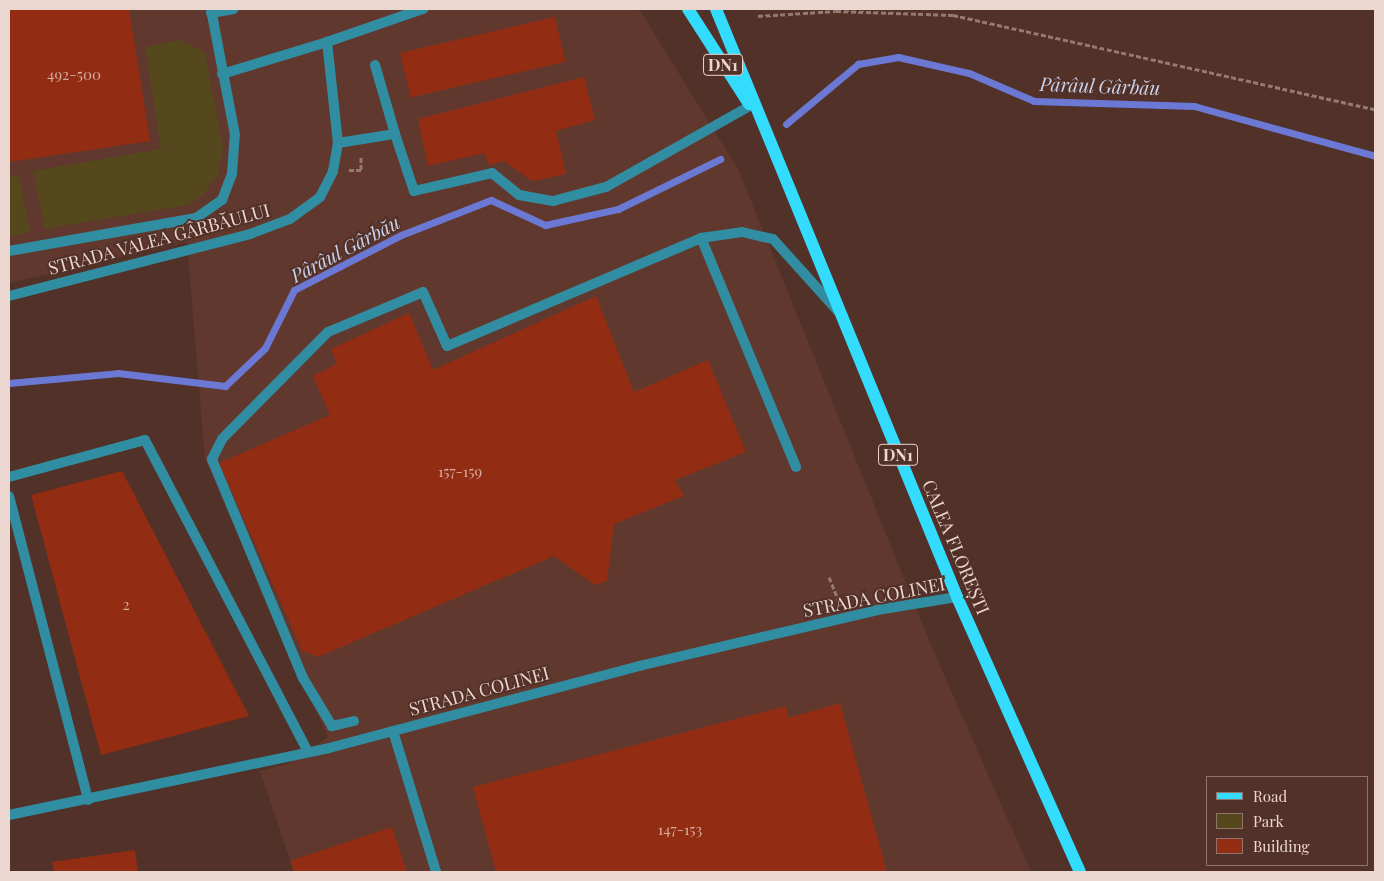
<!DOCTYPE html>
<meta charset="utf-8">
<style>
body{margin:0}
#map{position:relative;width:1384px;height:881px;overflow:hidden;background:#523128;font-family:"Playfair Display",serif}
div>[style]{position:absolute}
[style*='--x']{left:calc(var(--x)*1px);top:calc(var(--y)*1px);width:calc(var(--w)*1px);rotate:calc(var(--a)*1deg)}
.built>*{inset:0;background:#61382e}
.green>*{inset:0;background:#54481c}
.stream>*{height:7px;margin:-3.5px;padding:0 3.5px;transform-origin:3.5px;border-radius:3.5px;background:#6b79d5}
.building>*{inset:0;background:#922d13;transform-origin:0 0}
.path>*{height:3px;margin-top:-1.5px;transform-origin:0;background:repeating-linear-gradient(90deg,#967a72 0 5px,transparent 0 7.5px)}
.lane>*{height:10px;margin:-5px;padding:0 5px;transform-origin:5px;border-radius:5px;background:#318ea2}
.street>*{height:10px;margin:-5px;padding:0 5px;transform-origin:5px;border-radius:5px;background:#318ea2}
.primary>*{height:12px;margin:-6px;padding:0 6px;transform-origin:6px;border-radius:6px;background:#33dcfd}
span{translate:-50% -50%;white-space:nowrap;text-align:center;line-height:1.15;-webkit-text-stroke:4px #523128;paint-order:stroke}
.number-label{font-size:15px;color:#d6aca1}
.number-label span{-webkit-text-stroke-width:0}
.shield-label span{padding:1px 4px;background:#523128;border:1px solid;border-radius:4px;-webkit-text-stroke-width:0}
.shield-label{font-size:16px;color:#ecd6d0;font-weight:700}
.street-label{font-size:18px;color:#ecd6d0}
.water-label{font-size:19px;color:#ccd2eb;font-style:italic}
.frame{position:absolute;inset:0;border:10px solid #ecd6d0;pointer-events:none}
.legend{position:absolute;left:1206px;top:776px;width:162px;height:90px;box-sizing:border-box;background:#523128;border:1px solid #90736b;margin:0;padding:6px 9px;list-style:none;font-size:15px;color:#ecd6d0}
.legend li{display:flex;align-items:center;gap:10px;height:25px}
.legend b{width:25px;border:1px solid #90736b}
</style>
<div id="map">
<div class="built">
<i style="clip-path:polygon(9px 9px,639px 9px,738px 169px,933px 650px,1031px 872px,294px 872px,260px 771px,291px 763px,328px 737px,205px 459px,187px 242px,9px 283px)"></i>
</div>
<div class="green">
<i style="clip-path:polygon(180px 40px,205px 52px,223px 148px,217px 176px,202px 196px,188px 205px,45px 229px,33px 171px,161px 149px,145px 47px)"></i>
<i style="clip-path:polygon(19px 174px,30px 232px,9px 237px,9px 176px)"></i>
</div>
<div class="stream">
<i style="--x:786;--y:124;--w:94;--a:-39.8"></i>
<i style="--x:858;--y:64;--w:41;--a:-9.9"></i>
<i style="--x:898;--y:57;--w:73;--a:12.7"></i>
<i style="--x:969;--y:73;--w:71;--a:23.3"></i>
<i style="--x:1034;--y:101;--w:160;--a:1.8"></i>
<i style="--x:1194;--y:106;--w:188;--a:15.4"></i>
<i style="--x:9;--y:383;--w:109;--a:-5.2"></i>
<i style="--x:118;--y:373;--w:108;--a:6.9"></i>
<i style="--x:225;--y:386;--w:55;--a:-43.5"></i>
<i style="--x:265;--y:348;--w:65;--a:-63.4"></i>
<i style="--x:294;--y:290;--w:120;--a:-27.2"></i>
<i style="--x:401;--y:235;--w:97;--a:-21.3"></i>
<i style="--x:491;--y:200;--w:60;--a:24.8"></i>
<i style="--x:545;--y:225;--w:75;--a:-12.4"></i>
<i style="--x:618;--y:209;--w:114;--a:-26.1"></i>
</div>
<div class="building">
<i style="clip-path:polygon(9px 9px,129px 9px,150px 141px,9px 162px)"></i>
<i style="left:555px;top:17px;width:46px;height:159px;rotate:77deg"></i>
<i style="clip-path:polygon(584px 77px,595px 120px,556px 131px,566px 174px,532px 181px,504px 161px,489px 165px,484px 153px,428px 166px,418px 119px)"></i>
<i style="clip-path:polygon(596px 296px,634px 392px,708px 360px,746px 452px,675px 480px,684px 496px,614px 524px,607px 581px,595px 585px,554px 556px,318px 657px,302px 650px,219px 463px,330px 415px,313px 376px,337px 364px,331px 349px,409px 313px,433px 370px)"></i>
<i style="clip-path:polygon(122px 471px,249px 716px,101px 755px,31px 495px)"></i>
<i style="clip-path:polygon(840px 703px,887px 872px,496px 872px,473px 787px,786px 706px,788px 718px)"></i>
<i style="clip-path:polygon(392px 827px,407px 872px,294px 872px,290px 861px)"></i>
<i style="clip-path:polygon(135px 850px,138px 872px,54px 872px,52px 862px)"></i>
</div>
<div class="path">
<i style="--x:758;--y:16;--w:78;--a:-3.7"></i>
<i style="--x:836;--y:11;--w:117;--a:2"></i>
<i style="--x:953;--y:15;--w:432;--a:12.6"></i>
<i style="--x:349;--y:170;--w:12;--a:0"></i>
<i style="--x:361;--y:170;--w:15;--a:-90"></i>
<i style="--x:829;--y:577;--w:27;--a:68"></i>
</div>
<div class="lane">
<i style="--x:211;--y:13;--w:23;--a:-10"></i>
<i style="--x:375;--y:65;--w:72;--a:73.8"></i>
<i style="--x:222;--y:74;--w:110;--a:-16.9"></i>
<i style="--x:338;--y:143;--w:58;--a:-9"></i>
<i style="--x:395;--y:134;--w:60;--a:71.6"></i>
<i style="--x:414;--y:191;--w:80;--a:-13"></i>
<i style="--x:492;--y:173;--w:35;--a:39"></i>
<i style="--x:519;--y:195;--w:35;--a:10"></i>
<i style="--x:553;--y:201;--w:55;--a:-14.8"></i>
<i style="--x:606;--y:187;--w:165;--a:-29.4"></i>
<i style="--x:9;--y:251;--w:190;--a:-10"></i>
<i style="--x:196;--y:218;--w:32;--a:-35"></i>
<i style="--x:222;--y:200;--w:28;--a:-69"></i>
<i style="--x:232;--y:174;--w:39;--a:-86"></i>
<i style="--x:235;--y:135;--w:128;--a:-100.8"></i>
<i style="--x:796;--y:467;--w:248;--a:-112.5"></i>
<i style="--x:701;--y:238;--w:41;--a:-8.3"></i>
<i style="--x:742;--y:232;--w:32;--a:13"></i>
<i style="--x:773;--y:239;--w:96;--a:48"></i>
<i style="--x:9;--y:477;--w:141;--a:-15.2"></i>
<i style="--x:145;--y:440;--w:352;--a:62.4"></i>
<i style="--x:9;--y:496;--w:314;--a:75.4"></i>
<i style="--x:354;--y:721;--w:23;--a:167"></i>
<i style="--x:332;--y:726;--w:56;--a:-121.1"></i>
<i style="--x:303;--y:678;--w:237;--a:-112.6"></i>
<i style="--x:212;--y:459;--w:22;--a:-63"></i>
<i style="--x:222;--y:439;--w:151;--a:-45.3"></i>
<i style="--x:328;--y:332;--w:103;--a:-22.8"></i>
<i style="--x:423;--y:292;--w:59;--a:66"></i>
<i style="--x:447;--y:346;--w:276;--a:-23"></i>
<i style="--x:393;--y:731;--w:147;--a:73"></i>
</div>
<div class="street">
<i style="--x:9;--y:296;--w:249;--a:-14.4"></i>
<i style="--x:250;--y:234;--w:43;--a:-20.6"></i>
<i style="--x:290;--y:219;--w:37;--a:-36"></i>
<i style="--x:320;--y:197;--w:29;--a:-63"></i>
<i style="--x:333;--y:171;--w:28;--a:-80"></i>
<i style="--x:338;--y:143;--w:102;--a:-96.2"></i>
<i style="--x:327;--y:42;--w:102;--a:-19"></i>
<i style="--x:9;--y:815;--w:327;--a:-11.8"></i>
<i style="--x:329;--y:748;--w:321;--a:-14.8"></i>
<i style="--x:639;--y:666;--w:244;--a:-13.2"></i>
<i style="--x:877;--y:610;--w:81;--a:-9.2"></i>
</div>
<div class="primary">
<i style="--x:688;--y:9;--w:113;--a:57.3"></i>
<i style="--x:716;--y:9;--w:635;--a:67.71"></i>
<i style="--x:957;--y:597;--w:301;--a:65.9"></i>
</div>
<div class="number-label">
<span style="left:74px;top:75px">492-500</span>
<span style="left:460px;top:472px">157-159</span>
<span style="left:126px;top:605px">2</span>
<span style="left:680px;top:830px">147-153</span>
</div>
<div class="shield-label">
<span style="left:723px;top:65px">DN1</span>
<span style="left:898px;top:455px">DN1</span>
</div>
<div class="street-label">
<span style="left:159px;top:239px;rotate:-15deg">STRADA VALEA GÂRBĂULUI</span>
<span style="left:956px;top:547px;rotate:67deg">CALEA FLOREȘTI</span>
<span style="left:874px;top:597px;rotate:-11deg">STRADA COLINEI</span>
<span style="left:479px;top:691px;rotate:-15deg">STRADA COLINEI</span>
</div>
<div class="water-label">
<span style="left:1100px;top:86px;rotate:2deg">Pârâul Gârbău</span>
<span style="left:345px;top:249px;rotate:-28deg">Pârâul Gârbău</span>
</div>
<div class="frame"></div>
<ul class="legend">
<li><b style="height:6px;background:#33dcfd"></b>Road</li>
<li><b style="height:14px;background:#54481c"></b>Park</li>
<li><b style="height:14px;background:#922d13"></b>Building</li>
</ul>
</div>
